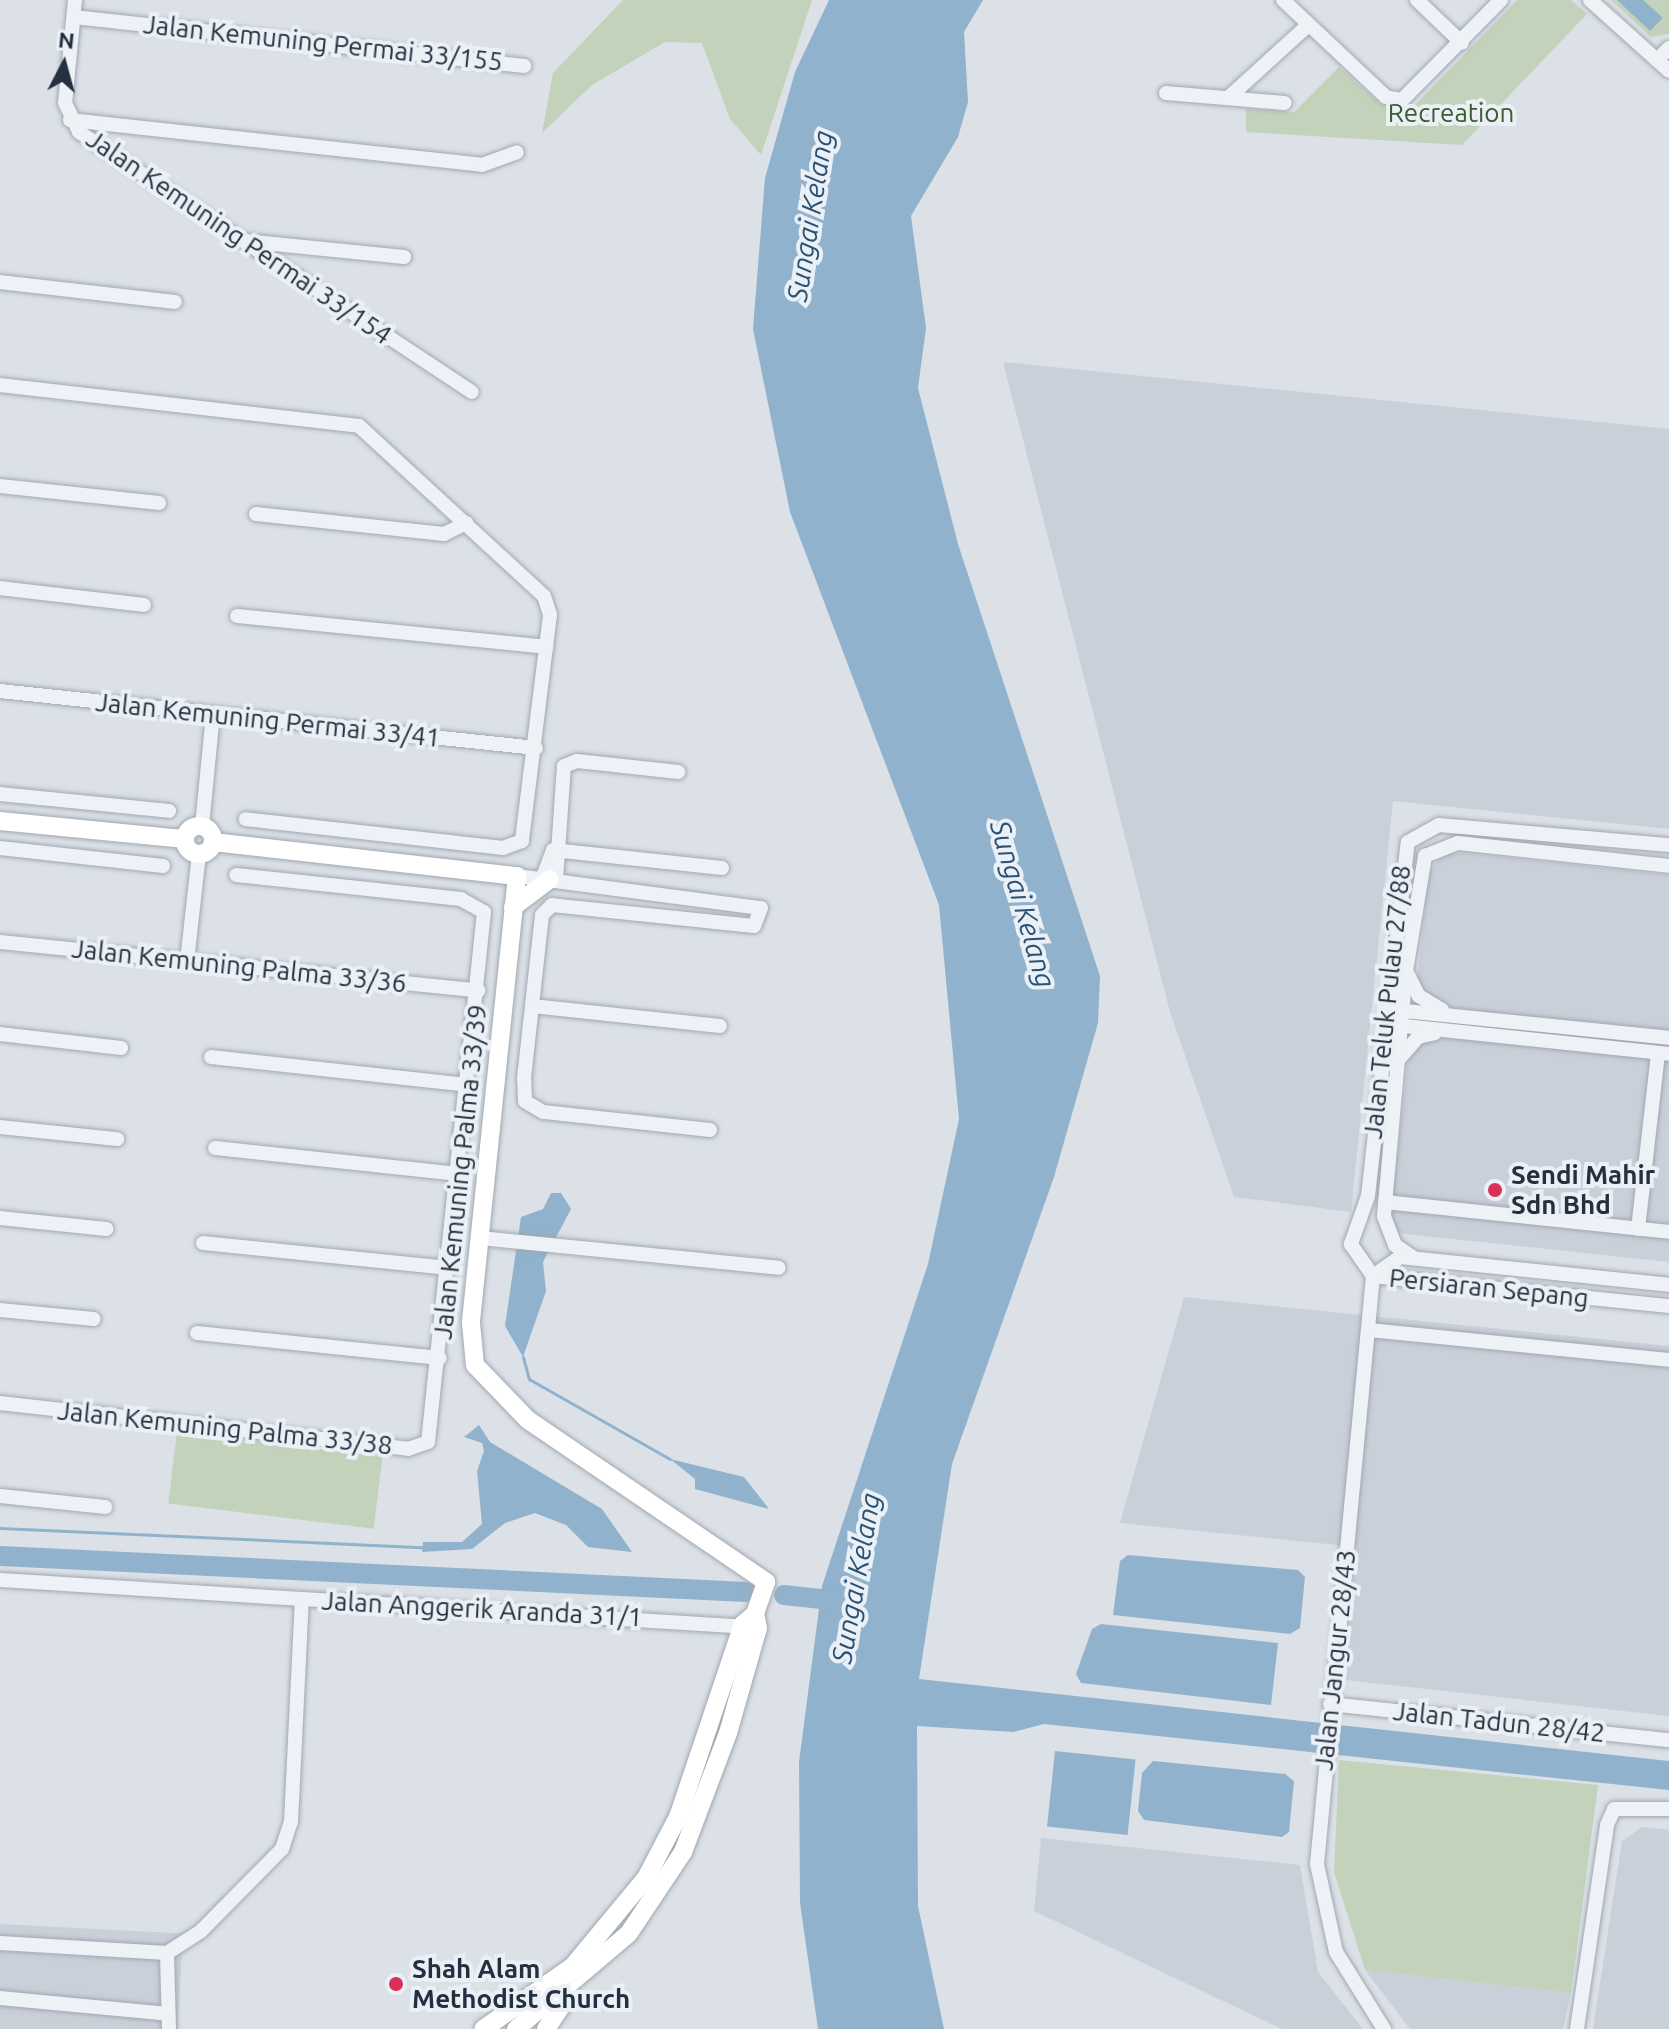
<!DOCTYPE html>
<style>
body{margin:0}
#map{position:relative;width:1669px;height:2029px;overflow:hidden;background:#dbe1e7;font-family:Ubuntu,sans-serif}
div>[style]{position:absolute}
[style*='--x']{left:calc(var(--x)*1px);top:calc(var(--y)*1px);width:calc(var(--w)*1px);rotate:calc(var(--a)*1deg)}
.built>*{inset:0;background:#c9d0da;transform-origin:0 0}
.green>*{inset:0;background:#c3d2bb;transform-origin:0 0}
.water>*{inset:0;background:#91b2cc;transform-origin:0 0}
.stream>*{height:3px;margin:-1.5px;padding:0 1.5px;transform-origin:1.5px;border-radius:1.5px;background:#91b2cc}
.river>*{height:20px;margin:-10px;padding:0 10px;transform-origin:10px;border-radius:10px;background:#91b2cc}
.roads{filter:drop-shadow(0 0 2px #a0a8b1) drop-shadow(0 0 2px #a0a8b1)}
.minor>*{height:14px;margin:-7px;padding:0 7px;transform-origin:7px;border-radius:7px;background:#eef1f5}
.major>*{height:18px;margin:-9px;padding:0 9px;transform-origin:9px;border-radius:9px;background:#fff}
.major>.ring{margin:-9px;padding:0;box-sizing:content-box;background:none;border:18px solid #fff;border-radius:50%}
.dots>*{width:22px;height:22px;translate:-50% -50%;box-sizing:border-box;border:4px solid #eaf0f5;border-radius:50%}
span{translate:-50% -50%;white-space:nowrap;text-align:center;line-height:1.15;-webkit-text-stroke:8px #eaf0f5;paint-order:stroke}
.street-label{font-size:26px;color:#24303f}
.park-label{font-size:26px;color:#3b5c2f}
.poi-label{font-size:26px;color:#24303f;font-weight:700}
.left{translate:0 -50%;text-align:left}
.water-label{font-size:28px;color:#2a5277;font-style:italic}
.north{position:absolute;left:24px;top:24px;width:80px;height:80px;-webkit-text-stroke:6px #eaf0f5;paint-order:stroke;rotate:6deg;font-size:22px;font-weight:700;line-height:32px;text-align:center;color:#24303f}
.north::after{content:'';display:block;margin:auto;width:28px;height:36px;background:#24303f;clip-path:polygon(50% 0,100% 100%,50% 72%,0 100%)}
</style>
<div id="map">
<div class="built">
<i style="clip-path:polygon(1003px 362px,1669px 429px,1669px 829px,1393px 801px,1351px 1212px,1234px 1197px,1170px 1012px)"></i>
<i style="clip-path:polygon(1462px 853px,1669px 875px,1669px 1262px,1396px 1233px,1390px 1221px,1429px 872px,1443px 854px)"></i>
<i style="clip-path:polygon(1184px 1297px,1669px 1346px,1669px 1716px,1345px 1680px,1357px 1547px,1120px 1523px)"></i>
<i style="clip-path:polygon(1642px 1827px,1669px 1830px,1669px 2029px,1593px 2029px,1622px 1841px)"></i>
<i style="clip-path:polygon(1041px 1838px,1300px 1865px,1318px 1972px,1363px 2029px,1282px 2029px,1034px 1911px)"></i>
<i style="left:0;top:1924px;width:183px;height:105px;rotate:3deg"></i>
<i style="clip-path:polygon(1365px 1970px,1571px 1993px,1563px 2029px,1410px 2029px)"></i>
</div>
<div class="green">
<i style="clip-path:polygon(623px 0,812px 0,761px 155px,730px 119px,702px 43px,665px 42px,592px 85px,542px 133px,553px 73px)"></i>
<i style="clip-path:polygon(1517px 0,1571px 0,1587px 14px,1462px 145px,1246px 132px,1246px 109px,1294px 112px,1339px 67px,1380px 104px,1415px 105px)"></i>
<i style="clip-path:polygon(1611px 0,1669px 0,1669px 34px,1651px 37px)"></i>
<i style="left:177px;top:1432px;width:207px;height:72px;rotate:7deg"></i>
<i style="clip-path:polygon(1339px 1760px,1598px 1785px,1571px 1993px,1365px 1970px,1334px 1872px)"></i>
</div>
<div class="water">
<i style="clip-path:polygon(829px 0,983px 0,964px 32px,968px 102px,958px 137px,911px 216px,926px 328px,918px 388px,958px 544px,1100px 976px,1098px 1023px,1054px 1177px,952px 1464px,919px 1679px,1669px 1761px,1669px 1790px,1044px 1724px,1013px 1732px,917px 1726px,918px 1906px,944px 2029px,818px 2029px,800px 1903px,799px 1762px,822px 1586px,928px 1264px,959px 1119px,939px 905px,790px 512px,753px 329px,765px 178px,795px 72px)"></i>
<i style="clip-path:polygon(1617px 0,1643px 0,1663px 18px,1650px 31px)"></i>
<i style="clip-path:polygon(551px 1193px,561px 1193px,571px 1209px,543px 1262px,546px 1291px,523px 1357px,505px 1326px,521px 1217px,543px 1209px)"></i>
<i style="clip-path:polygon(479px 1425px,490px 1442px,602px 1509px,632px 1552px,588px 1547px,566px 1525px,535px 1513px,505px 1523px,472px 1549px,422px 1552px,423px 1542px,462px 1542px,482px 1524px,477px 1471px,484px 1451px,482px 1443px,464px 1437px)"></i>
<i style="clip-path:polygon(670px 1459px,744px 1477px,769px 1509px,695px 1489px,695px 1479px)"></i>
<i style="clip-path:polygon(1128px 1555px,1298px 1570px,1305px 1577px,1300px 1628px,1290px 1634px,1113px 1615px,1120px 1561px)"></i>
<i style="clip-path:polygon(1101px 1624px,1278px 1643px,1271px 1705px,1081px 1683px,1076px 1674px,1092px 1629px)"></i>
<i style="left:1055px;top:1751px;width:81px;height:76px;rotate:6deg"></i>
<i style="clip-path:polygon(1153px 1761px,1285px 1774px,1294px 1781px,1289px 1832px,1282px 1837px,1144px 1820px,1138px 1811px,1142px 1773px)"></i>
</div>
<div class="stream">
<i style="--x:523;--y:1357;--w:23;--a:75"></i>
<i style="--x:529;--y:1379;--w:162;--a:29.6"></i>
<i style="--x:0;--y:1528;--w:422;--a:2.6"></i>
</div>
<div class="river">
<i style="--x:0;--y:1556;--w:747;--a:2.76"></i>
<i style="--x:784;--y:1595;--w:64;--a:6.2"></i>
</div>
<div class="roads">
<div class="minor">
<i style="--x:75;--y:0;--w:103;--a:95.5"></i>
<i style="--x:65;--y:103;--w:32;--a:64"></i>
<i style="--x:79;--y:132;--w:471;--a:33.5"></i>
<i style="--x:1283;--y:0;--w:141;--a:43.3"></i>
<i style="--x:1386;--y:97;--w:16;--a:11"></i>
<i style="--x:1402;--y:100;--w:141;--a:-45.3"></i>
<i style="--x:1417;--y:0;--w:62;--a:43.7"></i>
<i style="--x:1590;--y:0;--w:106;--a:41.9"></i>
<i style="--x:74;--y:17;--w:453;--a:6.2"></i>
<i style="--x:1657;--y:60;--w:17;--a:-45"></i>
<i style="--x:1166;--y:93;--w:119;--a:4.8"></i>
<i style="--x:1228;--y:98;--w:107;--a:-42.3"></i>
<i style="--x:70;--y:120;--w:414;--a:6.2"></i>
<i style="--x:482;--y:165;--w:37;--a:-20"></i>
<i style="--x:244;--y:241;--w:161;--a:5.7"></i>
<i style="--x:0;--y:282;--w:176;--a:6.5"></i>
<i style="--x:0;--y:385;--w:361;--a:6.5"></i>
<i style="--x:359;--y:426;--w:251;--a:42.6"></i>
<i style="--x:544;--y:596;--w:20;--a:72"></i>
<i style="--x:550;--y:615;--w:228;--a:97.1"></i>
<i style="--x:522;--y:841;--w:20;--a:160"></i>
<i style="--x:503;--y:848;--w:259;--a:-173.6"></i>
<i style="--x:0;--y:486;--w:160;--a:6.1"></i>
<i style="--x:256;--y:514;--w:189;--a:6.1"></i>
<i style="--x:444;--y:534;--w:25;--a:-26"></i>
<i style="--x:0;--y:588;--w:145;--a:6.7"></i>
<i style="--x:237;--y:616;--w:311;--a:5.7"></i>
<i style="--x:0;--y:691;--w:539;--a:6.07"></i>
<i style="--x:0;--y:794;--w:170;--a:5.7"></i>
<i style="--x:202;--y:826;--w:113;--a:-84.4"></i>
<i style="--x:0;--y:848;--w:164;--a:6.3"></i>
<i style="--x:553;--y:850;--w:170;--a:6.1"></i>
<i style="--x:517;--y:876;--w:246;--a:7.5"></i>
<i style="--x:761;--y:908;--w:19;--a:111"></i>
<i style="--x:754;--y:926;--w:203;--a:-174.1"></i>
<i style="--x:552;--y:905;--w:14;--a:135"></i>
<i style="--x:542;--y:915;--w:92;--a:96.3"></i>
<i style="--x:542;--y:879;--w:31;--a:-69"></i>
<i style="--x:556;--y:880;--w:114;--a:-86"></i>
<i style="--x:564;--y:766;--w:14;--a:-21"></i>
<i style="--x:577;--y:761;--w:102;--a:6.2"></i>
<i style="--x:0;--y:942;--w:481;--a:5.8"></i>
<i style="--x:187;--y:961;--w:108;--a:-83.6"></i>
<i style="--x:1406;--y:971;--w:28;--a:63"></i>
<i style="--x:1419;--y:996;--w:27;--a:31"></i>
<i style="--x:1395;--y:1010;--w:275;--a:5.8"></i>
<i style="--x:1395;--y:1025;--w:276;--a:6"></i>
<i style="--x:0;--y:1034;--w:122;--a:6.6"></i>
<i style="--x:211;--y:1057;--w:260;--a:6.2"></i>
<i style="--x:1399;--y:1059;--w:29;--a:-49"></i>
<i style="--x:1418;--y:1037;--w:17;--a:-13"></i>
<i style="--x:0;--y:1127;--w:118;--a:5.9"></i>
<i style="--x:710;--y:1130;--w:168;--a:-173.8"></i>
<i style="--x:543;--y:1112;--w:21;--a:-149"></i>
<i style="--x:525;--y:1101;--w:23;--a:-92"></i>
<i style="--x:524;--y:1078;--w:72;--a:-83.7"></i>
<i style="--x:532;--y:1006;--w:189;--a:6.1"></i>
<i style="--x:215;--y:1148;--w:245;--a:6.1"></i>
<i style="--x:1385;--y:1202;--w:286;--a:6"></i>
<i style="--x:0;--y:1218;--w:107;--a:5.9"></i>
<i style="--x:1638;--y:1229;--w:177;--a:-83.5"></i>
<i style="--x:480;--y:1238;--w:300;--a:5.7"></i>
<i style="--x:203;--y:1243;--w:247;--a:5.8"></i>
<i style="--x:1414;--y:1258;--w:23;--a:-146"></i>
<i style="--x:1395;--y:1245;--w:31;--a:-111"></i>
<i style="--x:1384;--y:1216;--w:246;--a:-84.9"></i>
<i style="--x:1406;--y:971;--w:117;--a:-80.6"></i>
<i style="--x:1425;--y:856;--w:35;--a:-22"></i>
<i style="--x:1458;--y:843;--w:212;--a:6.2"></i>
<i style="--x:1373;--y:1276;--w:39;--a:-125"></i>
<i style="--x:1351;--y:1244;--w:51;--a:-70.5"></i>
<i style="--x:1368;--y:1196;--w:356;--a:-83.6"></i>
<i style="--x:1408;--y:842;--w:35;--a:-29"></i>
<i style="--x:1439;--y:825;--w:231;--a:5"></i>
<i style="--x:1373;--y:1276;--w:298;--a:5.8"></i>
<i style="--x:0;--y:1310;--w:94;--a:5.5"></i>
<i style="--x:1369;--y:1330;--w:301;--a:5.7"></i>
<i style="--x:197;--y:1333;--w:244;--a:5.9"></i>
<i style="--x:0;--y:1403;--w:411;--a:6.4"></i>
<i style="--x:408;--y:1449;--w:21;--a:-19"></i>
<i style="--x:428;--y:1442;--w:533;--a:-83.97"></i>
<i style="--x:484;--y:912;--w:26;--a:-151"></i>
<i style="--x:461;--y:899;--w:226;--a:-173.9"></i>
<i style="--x:0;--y:1496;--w:106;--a:6"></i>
<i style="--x:0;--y:1580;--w:303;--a:3.6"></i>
<i style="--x:1330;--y:1704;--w:341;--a:6.1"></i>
<i style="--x:0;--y:1943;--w:167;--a:3.4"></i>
<i style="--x:167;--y:1953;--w:40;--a:-32.9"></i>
<i style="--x:201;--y:1931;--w:115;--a:-45.4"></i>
<i style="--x:282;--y:1849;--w:28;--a:-72"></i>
<i style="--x:291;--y:1822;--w:223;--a:-87.2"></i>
<i style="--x:302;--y:1599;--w:452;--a:3.6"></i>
<i style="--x:167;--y:1953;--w:76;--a:88.5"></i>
<i style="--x:0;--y:1998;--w:169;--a:5.4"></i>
<i style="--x:1384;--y:2029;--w:91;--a:-121.9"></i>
<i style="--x:1336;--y:1952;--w:90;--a:-102.2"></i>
<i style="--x:1317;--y:1864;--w:591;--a:-84.56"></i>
<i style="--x:1373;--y:1276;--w:33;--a:-35"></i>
<i style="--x:1400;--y:1257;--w:270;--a:5.9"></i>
<i style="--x:1577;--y:2029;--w:206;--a:-81.6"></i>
<i style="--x:1607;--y:1825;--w:17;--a:-66"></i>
<i style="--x:1614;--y:1809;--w:55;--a:0"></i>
</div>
<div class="major">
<i style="--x:0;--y:821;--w:186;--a:5.6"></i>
<i class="ring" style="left:185px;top:826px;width:10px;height:10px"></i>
<i style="--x:213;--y:842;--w:306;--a:6.4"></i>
<i style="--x:517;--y:876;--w:449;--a:95.9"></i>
<i style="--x:471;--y:1323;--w:42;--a:84.6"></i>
<i style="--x:475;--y:1365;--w:76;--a:46.1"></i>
<i style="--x:528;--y:1420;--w:288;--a:34.2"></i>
<i style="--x:766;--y:1582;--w:34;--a:109"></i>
<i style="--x:755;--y:1614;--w:16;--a:140"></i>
<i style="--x:743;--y:1624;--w:204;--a:108.6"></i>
<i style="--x:678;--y:1817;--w:69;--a:117.7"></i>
<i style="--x:646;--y:1878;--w:116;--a:129.7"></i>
<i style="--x:572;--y:1967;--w:108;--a:145.1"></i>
<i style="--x:513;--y:907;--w:46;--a:-37.1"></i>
<i style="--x:516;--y:2029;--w:148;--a:-40.3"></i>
<i style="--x:629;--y:1933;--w:97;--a:-56.3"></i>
<i style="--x:683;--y:1852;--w:127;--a:-69.3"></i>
<i style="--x:728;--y:1733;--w:109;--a:-74.1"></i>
<i style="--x:758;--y:1628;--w:14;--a:-102"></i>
<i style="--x:546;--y:2029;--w:29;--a:-56"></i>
</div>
</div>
<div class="dots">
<i style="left:1495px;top:1190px;background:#dc3058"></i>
<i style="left:396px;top:1984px;background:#dc3058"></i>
</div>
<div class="street-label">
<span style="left:323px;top:43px;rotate:6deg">Jalan Kemuning Permai 33/155</span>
<span style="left:239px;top:237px;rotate:34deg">Jalan Kemuning Permai 33/154</span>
<span style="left:268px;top:720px;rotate:6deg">Jalan Kemuning Permai 33/41</span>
<span style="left:239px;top:966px;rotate:6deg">Jalan Kemuning Palma 33/36</span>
<span style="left:1387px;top:1002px;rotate:-84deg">Jalan Teluk Pulau 27/88</span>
<span style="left:460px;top:1172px;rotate:-84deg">Jalan Kemuning Palma 33/39</span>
<span style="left:1489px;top:1288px;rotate:6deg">Persiaran Sepang</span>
<span style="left:225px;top:1428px;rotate:6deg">Jalan Kemuning Palma 33/38</span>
<span style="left:482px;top:1609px;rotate:3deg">Jalan Anggerik Aranda 31/1</span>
<span style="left:1335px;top:1660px;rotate:-84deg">Jalan Jangur 28/43</span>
<span style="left:1499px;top:1722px;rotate:6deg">Jalan Tadun 28/42</span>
</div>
<div class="park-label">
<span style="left:1451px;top:113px">Recreation</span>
</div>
<div class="poi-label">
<span class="left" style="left:1511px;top:1190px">Sendi Mahir<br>Sdn Bhd</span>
<span class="left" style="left:412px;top:1984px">Shah Alam<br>Methodist Church</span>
</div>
<div class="water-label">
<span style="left:810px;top:216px;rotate:-81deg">Sungai Kelang</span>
<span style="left:1023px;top:904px;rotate:74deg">Sungai Kelang</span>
<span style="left:856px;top:1578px;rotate:-80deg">Sungai Kelang</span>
</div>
<div class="north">N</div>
</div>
